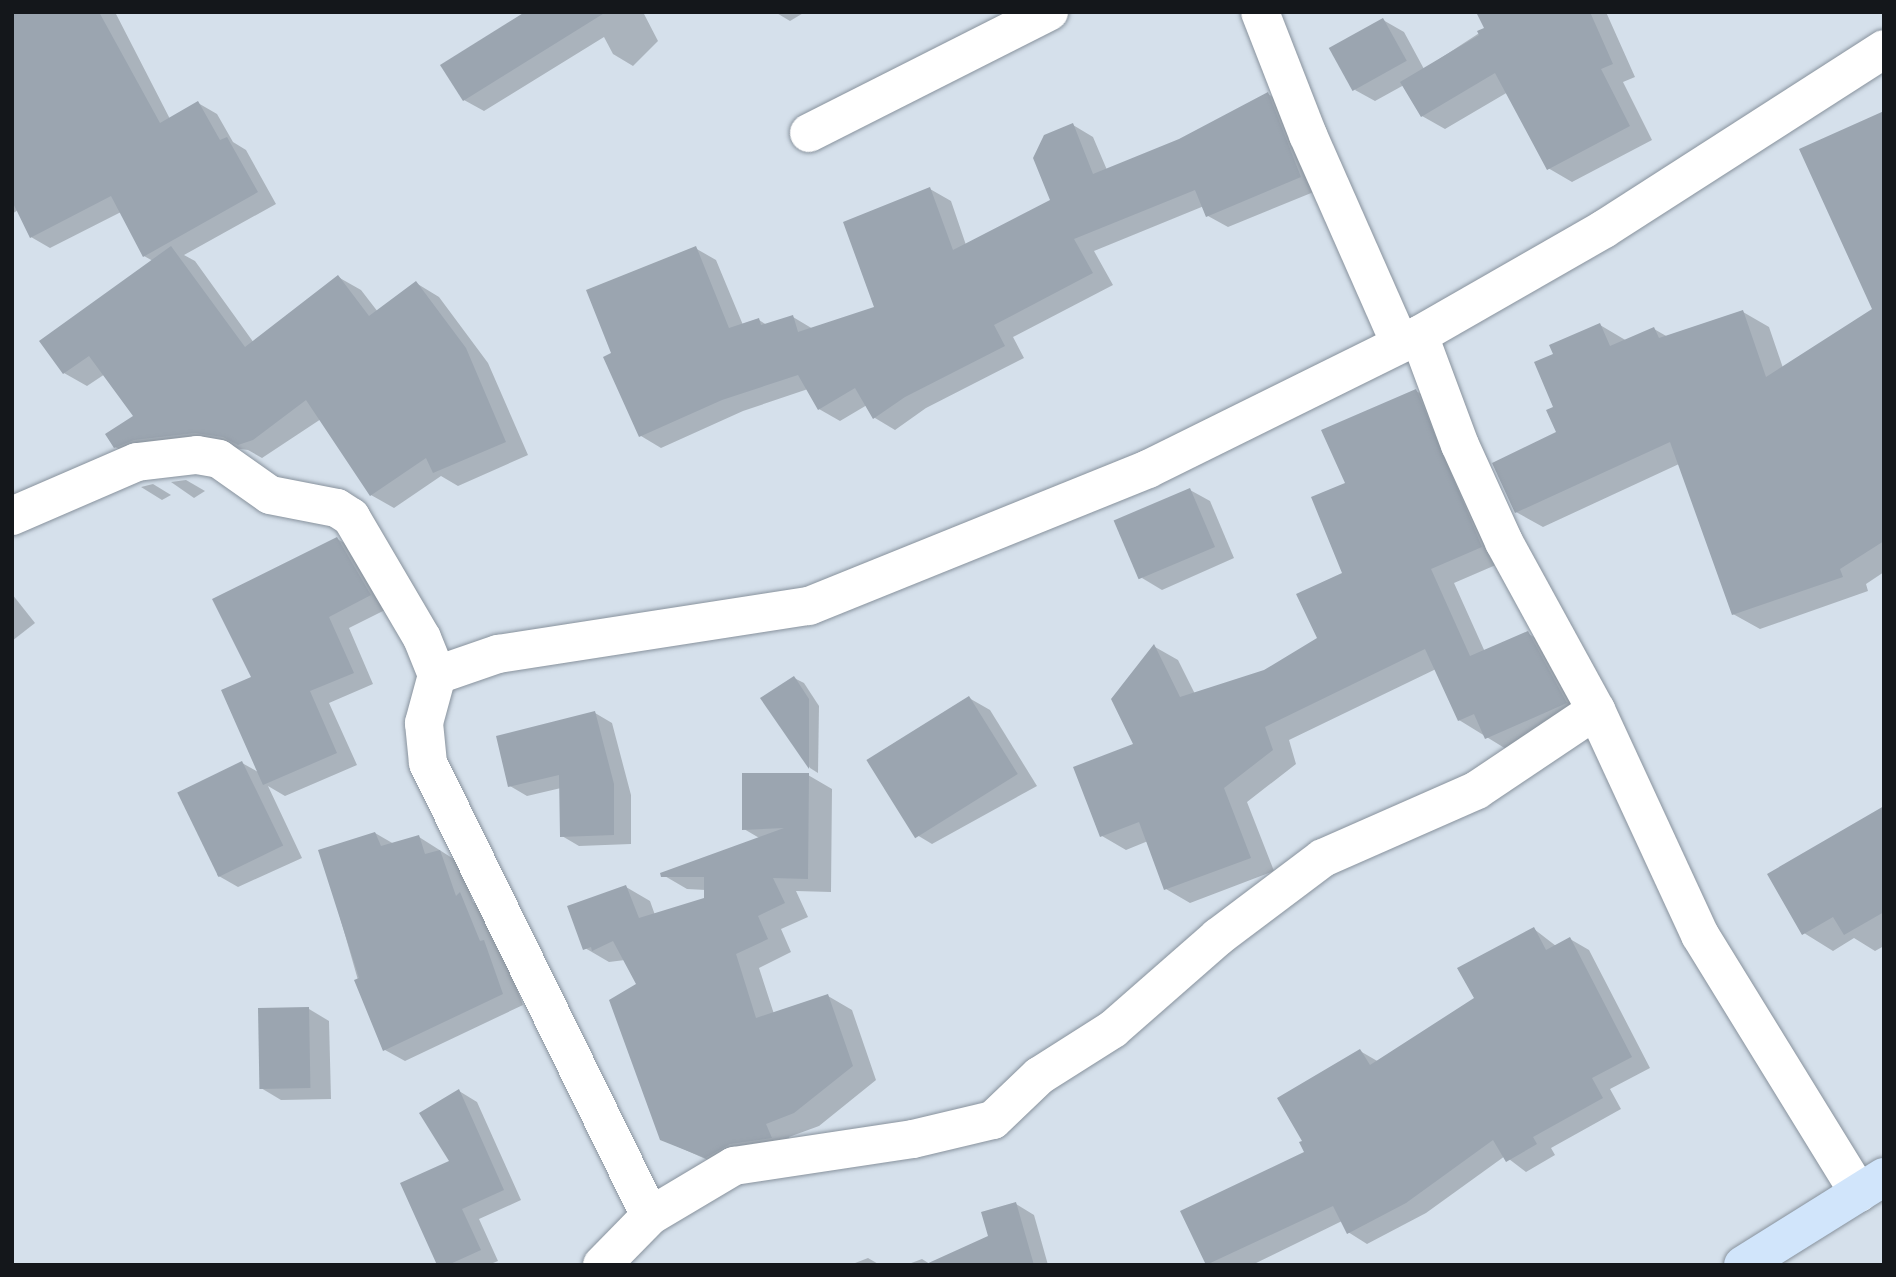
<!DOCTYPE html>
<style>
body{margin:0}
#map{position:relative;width:1896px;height:1277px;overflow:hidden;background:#d5e0eb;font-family:Commissioner,sans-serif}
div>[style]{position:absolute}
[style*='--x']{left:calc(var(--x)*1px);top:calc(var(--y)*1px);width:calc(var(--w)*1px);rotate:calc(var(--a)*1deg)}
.shadow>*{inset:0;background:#0003}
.building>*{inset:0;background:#9ba5b0;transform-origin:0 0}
.roads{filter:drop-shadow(0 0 2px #88929d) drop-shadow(0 0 2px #88929d)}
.minor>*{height:38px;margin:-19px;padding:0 19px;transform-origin:19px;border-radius:19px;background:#fff}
.primary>*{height:38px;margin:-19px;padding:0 19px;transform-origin:19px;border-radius:19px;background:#d1e5fb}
span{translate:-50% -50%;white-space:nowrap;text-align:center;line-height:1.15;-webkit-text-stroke:6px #d5e0eb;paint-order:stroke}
.frame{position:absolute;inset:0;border:14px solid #14171b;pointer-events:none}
</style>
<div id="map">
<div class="shadow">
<i style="clip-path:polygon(12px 12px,115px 12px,170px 119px,198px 103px,217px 114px,233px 142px,246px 150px,276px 204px,184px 255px,195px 261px,254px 343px,338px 277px,361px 290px,378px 312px,416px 283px,439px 297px,488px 363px,528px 455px,458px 486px,441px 476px,394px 508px,371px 495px,321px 419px,262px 458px,248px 450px,219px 446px,139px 460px,115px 447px,136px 417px,105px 374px,87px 386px,64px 373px,153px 261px,144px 256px,121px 212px,50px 248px,31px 237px,18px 210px,12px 214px)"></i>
<i style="clip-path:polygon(528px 12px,643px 12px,658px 41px,633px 66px,613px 54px,604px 37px,484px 111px,464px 100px)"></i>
<i style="clip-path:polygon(775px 12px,805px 12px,790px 21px)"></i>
<i style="clip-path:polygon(1478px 12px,1606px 12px,1635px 77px,1623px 82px,1652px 140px,1572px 182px,1548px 168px,1508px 92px,1445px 129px,1422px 116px,1404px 85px,1375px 101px,1355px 90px,1383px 20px,1404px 32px,1424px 69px,1487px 28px)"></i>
<i style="clip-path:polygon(1268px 94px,1288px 106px,1321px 189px,1228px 227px,1208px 216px,1204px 206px,1094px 251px,1113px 285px,1013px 337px,1024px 358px,926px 408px,895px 430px,875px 418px,867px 405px,840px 421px,819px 409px,808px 389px,743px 411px,661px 448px,641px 436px,614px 354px,695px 248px,716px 260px,743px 325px,759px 320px,767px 325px,793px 317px,813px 329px,877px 309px,930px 189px,951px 201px,966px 245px,1052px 201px,1073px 125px,1093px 137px,1107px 170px,1180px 141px)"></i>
<i style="clip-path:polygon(1884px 113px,1884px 572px,1866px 584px,1868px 591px,1760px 629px,1733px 614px,1679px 464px,1543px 527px,1516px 512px,1559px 433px,1555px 355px,1600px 325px,1627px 341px,1654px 329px,1668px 337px,1743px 312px,1769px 327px,1783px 368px,1874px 310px)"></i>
<i style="clip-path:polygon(1416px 391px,1440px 405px,1505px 561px,1454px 583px,1485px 652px,1527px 633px,1552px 647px,1590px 717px,1511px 752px,1459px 720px,1436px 669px,1289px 740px,1296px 764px,1247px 802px,1274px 871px,1190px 903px,1166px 889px,1148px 841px,1126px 850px,1102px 836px,1136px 745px,1155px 647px,1178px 660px,1195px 694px,1265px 672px,1319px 639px,1344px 574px,1347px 484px)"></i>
<i style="clip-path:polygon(186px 480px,205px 491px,194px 498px,171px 482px)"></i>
<i style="clip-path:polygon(153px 484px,171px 495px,162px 500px,141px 487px)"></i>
<i style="clip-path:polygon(1190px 490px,1210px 501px,1234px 558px,1162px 590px,1142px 578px)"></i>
<i style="clip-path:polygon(337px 539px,358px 550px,391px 607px,349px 628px,373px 684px,329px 703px,357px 765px,285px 796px,268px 786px,302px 858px,238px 887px,217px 875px,242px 763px,260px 773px,254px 678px)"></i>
<i style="clip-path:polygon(12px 594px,35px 623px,12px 641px)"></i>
<i style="clip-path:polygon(794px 678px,804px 683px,819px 706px,818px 773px,810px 768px,763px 698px)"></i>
<i style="clip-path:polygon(969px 698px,990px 710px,1037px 786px,932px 844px,912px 832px)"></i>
<i style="clip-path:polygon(595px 713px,612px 723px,631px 795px,631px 844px,579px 846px,562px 836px,561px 788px,527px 796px,510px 786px)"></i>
<i style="clip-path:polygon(808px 775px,832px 789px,831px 892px,796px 891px,808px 917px,781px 929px,791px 952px,759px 968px,774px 1014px,828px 996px,852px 1010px,876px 1080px,819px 1126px,789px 1137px,794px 1151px,730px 1170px,661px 1139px,638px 985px,625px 960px,609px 962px,585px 948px,626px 887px,650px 901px,655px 915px,706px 900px,706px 890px,687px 889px,663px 875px,761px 839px,744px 829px)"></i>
<i style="clip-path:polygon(1884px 818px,1884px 946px,1875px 951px,1854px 938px,1833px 951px,1804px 933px)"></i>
<i style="clip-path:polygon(375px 833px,394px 844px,419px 837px,460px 863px,473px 902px,480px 906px,498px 950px,504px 954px,523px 1005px,405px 1061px,385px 1050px,362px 994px,321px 851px)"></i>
<i style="clip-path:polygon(1534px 929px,1556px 946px,1570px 939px,1589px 950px,1650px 1068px,1610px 1089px,1621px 1109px,1551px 1148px,1555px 1155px,1526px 1172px,1505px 1156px,1426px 1213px,1367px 1244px,1348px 1232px,1342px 1221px,1252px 1265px,1208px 1265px,1183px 1212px,1306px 1152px,1360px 1051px,1379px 1062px,1476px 999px)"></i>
<i style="clip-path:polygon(309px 1009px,329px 1021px,331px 1099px,281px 1100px,261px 1088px)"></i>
<i style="clip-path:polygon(459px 1091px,477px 1102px,521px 1200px,479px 1219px,498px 1261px,488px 1265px,439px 1265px)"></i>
<i style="clip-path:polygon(1016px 1204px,1034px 1215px,1048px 1265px,906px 1265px,922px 1259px,930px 1264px,990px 1237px)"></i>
<i style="clip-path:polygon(868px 1258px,880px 1265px,850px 1265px)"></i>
</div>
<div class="building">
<i style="clip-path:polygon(12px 12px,99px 12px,160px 123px,198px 101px,220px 140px,227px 137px,258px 192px,143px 257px,111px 196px,30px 238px,12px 201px)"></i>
<i style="clip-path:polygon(525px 12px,606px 12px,463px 101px,440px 65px)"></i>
<i style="clip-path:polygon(1476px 12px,1590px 12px,1613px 64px,1601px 69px,1630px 126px,1547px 170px,1495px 73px,1421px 117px,1400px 82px,1479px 35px,1477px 31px,1484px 28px)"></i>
<i style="left:1383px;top:18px;width:49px;height:62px;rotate:61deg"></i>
<i style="clip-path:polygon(1268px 92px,1301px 177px,1206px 217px,1195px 190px,1074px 239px,1093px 273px,994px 325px,1005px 346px,905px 397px,873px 419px,855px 388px,818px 410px,798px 375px,722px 400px,639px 437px,603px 357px,611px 353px,586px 290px,696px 246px,729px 328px,759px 318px,761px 325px,793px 315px,798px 332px,874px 307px,843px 222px,930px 187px,953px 250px,1050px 200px,1033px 158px,1044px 135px,1073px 123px,1093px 174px,1179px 139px)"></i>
<i style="clip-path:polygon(1884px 111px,1884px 541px,1840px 569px,1843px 577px,1732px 615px,1670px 442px,1515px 513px,1492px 463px,1556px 432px,1546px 410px,1553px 407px,1534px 362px,1553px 354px,1549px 345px,1600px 323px,1610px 346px,1654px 327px,1659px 338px,1743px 310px,1766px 377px,1872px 309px,1799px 149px)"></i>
<i style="clip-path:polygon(171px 246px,245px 347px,338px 275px,369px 316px,416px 281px,466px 348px,506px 442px,433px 473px,426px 458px,370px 496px,306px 400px,253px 440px,238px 445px,223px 437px,195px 433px,134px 440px,114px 448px,105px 434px,133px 416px,89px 356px,63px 374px,39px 341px)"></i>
<i style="clip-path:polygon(1416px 389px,1482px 547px,1431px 569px,1470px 656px,1528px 631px,1567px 703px,1485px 739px,1474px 714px,1458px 721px,1425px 649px,1265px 727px,1273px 750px,1224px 788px,1251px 858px,1164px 890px,1139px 822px,1100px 837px,1073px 767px,1133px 744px,1111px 699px,1154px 644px,1180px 697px,1264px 670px,1317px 638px,1296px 594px,1342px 573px,1311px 497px,1345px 483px,1321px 430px)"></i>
<i style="left:1190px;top:488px;width:64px;height:83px;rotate:67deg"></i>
<i style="clip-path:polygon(337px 537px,371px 595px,329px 617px,354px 673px,310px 691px,337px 753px,263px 785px,221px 690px,251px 677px,212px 599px)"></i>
<i style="clip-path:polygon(794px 676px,809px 699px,809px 769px,760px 698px)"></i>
<i style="left:969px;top:696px;width:92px;height:121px;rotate:58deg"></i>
<i style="clip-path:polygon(595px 711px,614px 784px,614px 835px,560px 837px,559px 775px,508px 787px,496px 736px)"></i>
<i style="left:242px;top:761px;width:94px;height:72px;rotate:64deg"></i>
<i style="clip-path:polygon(742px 773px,809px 773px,808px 879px,773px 878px,785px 903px,758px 916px,768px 939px,736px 954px,756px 1018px,828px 994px,853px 1066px,794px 1113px,766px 1124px,772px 1138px,730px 1144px,705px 1158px,660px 1140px,609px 1000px,636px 984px,613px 941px,592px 951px,591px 947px,583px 950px,567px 906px,626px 885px,639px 918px,704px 898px,704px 877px,661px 877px,660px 873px,784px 828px,742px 830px)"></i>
<i style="clip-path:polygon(1884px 806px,1884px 912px,1844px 935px,1833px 917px,1802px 935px,1767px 874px)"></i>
<i style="clip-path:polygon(375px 832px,381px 846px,419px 835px,425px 854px,440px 850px,456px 896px,460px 892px,480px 941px,484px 940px,503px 994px,383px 1051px,354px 980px,359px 978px,318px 850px)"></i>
<i style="clip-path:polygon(1534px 927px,1546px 950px,1570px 937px,1632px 1057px,1592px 1078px,1603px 1098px,1533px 1137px,1537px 1144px,1506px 1162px,1493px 1140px,1406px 1203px,1347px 1234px,1333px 1206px,1206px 1265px,1180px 1211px,1304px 1152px,1299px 1142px,1302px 1141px,1277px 1098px,1360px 1049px,1370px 1065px,1474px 998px,1457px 968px)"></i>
<i style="left:309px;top:1007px;width:81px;height:51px;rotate:89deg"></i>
<i style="clip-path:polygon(459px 1089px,504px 1190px,462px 1209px,481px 1250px,448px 1265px,437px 1265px,400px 1183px,449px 1161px,419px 1113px)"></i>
<i style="clip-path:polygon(1016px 1202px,1034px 1265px,924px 1265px,988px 1236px,981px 1212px)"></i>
</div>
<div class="roads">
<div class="minor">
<i style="--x:1260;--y:12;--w:132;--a:68.7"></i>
<i style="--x:1308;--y:135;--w:228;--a:66.2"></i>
<i style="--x:809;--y:133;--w:269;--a:-26.8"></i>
<i style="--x:1419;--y:335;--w:117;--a:69.6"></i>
<i style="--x:1460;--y:445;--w:107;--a:65.6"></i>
<i style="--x:1504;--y:542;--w:192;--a:61.3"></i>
<i style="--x:1596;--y:710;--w:248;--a:65.2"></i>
<i style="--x:1700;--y:935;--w:303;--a:58.4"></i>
<i style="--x:12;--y:516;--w:136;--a:-23.4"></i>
<i style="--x:137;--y:462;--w:60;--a:-6.7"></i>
<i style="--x:197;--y:455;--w:22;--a:10"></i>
<i style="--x:219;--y:459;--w:62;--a:35.2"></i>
<i style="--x:270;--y:495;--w:68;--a:11"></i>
<i style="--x:337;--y:508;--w:17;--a:33"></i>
<i style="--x:351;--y:517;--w:140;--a:59.6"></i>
<i style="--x:422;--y:638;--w:40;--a:68"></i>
<i style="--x:437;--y:675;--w:50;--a:105.2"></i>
<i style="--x:424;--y:723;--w:40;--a:84.3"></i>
<i style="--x:428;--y:763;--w:504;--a:63.89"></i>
<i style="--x:650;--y:1216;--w:98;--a:-30.8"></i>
<i style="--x:734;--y:1166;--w:181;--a:-8.6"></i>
<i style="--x:913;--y:1139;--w:82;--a:-13.4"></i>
<i style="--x:993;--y:1120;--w:64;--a:-43.7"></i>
<i style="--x:1039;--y:1076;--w:88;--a:-32.4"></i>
<i style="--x:1113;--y:1029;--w:140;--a:-41.2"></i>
<i style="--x:1218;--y:937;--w:131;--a:-37"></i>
<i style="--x:1323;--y:858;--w:168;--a:-23.8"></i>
<i style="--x:1477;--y:790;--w:143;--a:-33.9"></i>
<i style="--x:437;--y:675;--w:65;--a:-19"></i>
<i style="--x:498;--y:654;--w:315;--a:-8.8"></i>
<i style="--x:809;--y:606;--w:366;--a:-22"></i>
<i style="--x:1148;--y:469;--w:302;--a:-26.3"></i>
<i style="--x:1419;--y:335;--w:213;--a:-29.8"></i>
<i style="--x:1604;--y:229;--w:333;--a:-32.7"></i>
<i style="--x:602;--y:1265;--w:69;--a:-45.6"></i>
</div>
<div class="primary">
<i style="--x:1743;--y:1265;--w:166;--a:-32"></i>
</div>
</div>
<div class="frame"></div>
</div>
